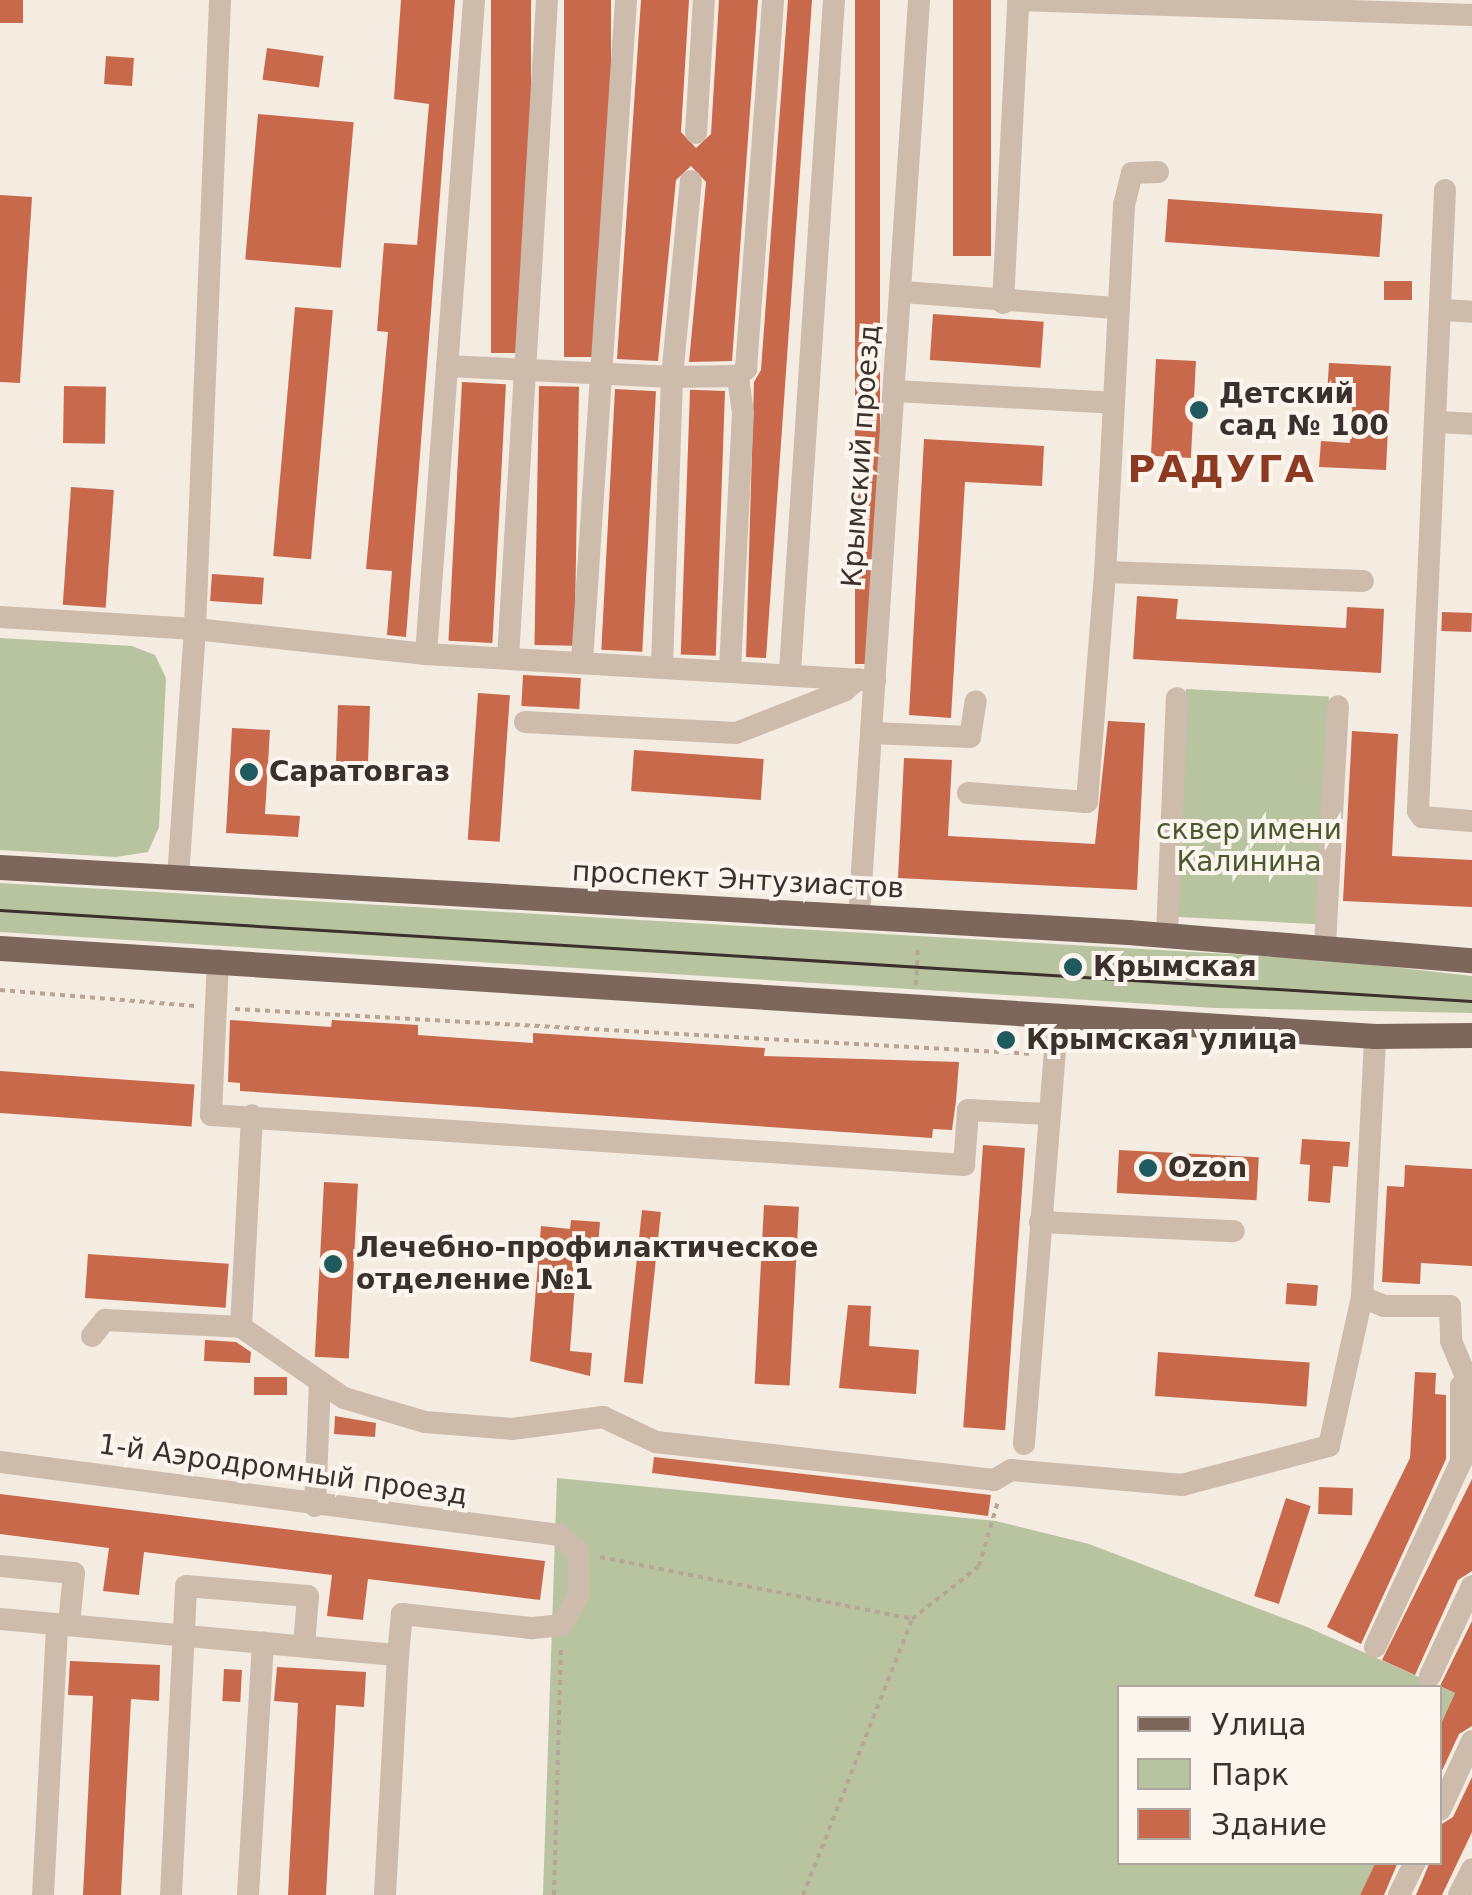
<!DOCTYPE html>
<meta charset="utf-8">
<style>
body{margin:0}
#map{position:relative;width:1472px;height:1895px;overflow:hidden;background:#f4ebe1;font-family:"DejaVu Sans",sans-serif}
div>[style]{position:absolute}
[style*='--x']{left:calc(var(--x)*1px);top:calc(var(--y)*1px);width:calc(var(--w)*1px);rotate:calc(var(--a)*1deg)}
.green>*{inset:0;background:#b8c4a0;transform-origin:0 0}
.building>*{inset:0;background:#c8694b;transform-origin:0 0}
.path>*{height:4px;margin-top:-2px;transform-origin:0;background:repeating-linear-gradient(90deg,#b9a596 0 5px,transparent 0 10px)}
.minor>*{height:22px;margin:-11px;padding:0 11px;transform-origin:11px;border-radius:11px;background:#cdbbac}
.major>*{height:25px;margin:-12.5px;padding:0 12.5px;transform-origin:12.5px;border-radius:12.5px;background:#7d675c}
.tram>*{height:2.5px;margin:-1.25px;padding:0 1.25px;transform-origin:1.25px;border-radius:1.25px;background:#3b302b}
.dots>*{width:28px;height:28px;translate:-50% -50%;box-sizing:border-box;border:5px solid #fbf5ee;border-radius:50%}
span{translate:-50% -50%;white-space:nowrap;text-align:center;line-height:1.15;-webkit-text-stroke:8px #fbf5ee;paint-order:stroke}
.poi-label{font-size:28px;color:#3b302b;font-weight:700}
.left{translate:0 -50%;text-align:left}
.street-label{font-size:28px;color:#3b302b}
.park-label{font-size:28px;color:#4a5a2e}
.district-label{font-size:38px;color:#8c3b22;font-weight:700;letter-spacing:2.5px}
.legend{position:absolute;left:1117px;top:1685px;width:325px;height:180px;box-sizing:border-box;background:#fbf5ee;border:2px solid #aea6a0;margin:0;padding:12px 18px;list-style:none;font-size:30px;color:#3b302b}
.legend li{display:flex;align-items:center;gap:20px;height:50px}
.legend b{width:50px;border:2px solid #aea6a0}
</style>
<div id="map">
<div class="green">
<i style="clip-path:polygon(0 638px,132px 646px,155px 655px,166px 678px,159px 827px,148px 852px,116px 857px,0 850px)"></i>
<i style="left:1186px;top:689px;width:143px;height:228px;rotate:3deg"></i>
<i style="clip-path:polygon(0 883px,1332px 960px,1472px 976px,1472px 1013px,1215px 1008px,0 932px)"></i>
<i style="clip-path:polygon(557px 1478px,996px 1521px,1089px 1544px,1307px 1627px,1455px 1693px,1440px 1726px,1440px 1688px,1120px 1688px,1120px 1862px,1376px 1863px,1360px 1895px,543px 1895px)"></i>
</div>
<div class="building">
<i style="left:0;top:0;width:23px;height:23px"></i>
<i style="clip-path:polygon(401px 0,455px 0,406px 637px,387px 635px,392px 571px,366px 569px,388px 332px,377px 331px,384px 243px,417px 245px,429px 104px,394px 99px)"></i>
<i style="left:491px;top:0;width:40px;height:353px"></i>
<i style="left:564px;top:0;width:47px;height:357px"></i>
<i style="clip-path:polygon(641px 0,689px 0,681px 132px,696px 148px,711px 134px,719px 0,758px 0,732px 361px,689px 362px,706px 182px,691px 166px,676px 180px,658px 361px,617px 359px)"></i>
<i style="clip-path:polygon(788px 0,812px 0,766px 658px,746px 657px,754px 382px,761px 370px)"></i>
<i style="left:855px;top:0;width:25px;height:664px"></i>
<i style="left:953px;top:0;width:38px;height:256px"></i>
<i style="left:267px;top:48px;width:57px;height:32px;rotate:8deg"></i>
<i style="left:106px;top:56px;width:28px;height:28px;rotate:4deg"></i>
<i style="left:258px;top:114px;width:96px;height:146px;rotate:5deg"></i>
<i style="clip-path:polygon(0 195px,32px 197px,20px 383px,0 382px)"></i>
<i style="left:1168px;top:199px;width:215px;height:43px;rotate:4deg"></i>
<i style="left:1384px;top:281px;width:28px;height:19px"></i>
<i style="left:295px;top:307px;width:38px;height:250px;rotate:5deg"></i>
<i style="left:933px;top:314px;width:111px;height:46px;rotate:4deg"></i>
<i style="left:1156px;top:359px;width:40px;height:97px;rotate:3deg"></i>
<i style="clip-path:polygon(1329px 363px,1391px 366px,1386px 470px,1319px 467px,1321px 441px,1350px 443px,1353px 396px,1327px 394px)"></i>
<i style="left:462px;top:382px;width:44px;height:259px;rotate:3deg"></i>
<i style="left:64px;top:386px;width:42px;height:57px;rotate:1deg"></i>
<i style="left:539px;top:386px;width:40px;height:259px;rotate:1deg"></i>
<i style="left:615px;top:389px;width:41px;height:261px;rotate:3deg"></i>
<i style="left:725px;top:391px;width:265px;height:35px;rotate:92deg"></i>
<i style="clip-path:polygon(924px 439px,1044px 446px,1042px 486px,965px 482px,951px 718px,909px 715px)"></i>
<i style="left:71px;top:487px;width:43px;height:118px;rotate:4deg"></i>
<i style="left:212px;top:574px;width:52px;height:27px;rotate:4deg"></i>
<i style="clip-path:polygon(1137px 596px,1178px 599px,1176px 619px,1346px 628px,1347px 607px,1384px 609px,1381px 673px,1133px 659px)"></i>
<i style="left:1442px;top:612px;width:30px;height:19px;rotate:2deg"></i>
<i style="left:523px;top:675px;width:58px;height:31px;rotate:3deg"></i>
<i style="left:478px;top:693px;width:32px;height:147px;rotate:4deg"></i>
<i style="left:338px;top:705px;width:32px;height:73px;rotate:2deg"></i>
<i style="clip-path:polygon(1108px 721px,1145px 723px,1137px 890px,898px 878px,904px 758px,952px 760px,948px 836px,1095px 844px)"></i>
<i style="clip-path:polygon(232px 728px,270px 730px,265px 814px,300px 816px,298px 837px,226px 833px)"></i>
<i style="clip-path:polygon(1352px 731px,1398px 734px,1392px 856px,1472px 860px,1472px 907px,1343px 901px)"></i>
<i style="left:634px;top:750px;width:130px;height:41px;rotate:4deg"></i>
<i style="clip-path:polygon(230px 1020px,331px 1027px,332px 1020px,418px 1025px,418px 1035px,533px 1043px,533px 1033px,765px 1048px,764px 1056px,959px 1062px,956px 1101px,952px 1130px,933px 1129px,932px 1138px,240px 1091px,240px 1083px,228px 1082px)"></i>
<i style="left:0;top:1071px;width:195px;height:42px;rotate:4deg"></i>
<i style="clip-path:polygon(1302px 1139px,1350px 1142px,1348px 1167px,1333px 1166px,1330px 1203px,1308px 1201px,1310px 1165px,1300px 1164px)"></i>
<i style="left:983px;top:1145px;width:42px;height:283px;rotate:4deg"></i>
<i style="left:1119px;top:1150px;width:140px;height:43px;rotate:3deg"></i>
<i style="clip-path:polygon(1405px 1165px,1472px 1169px,1472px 1266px,1421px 1263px,1420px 1284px,1382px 1282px,1387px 1186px,1404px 1187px)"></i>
<i style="left:324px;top:1182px;width:34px;height:175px;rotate:3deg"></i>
<i style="left:764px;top:1205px;width:35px;height:179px;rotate:3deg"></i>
<i style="left:642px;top:1210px;width:19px;height:173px;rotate:6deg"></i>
<i style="clip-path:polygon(571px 1220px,600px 1222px,598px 1246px,578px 1244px,570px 1351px,592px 1353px,590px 1376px,530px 1361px,541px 1226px,570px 1229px)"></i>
<i style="left:88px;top:1254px;width:141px;height:44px;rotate:4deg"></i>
<i style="left:1287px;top:1283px;width:31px;height:21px;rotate:4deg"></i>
<i style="clip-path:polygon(848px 1305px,871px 1306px,869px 1346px,919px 1350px,916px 1394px,839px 1388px)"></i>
<i style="clip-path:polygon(205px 1340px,236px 1342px,251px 1352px,250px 1363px,204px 1361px)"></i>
<i style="left:1158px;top:1352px;width:152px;height:44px;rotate:4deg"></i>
<i style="clip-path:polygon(1415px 1372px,1436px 1373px,1435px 1394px,1446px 1395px,1446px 1459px,1361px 1644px,1327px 1627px,1410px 1458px)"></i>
<i style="left:254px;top:1377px;width:33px;height:18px"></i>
<i style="clip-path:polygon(335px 1416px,376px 1423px,375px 1437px,334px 1434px)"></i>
<i style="clip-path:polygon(654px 1457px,991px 1495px,988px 1516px,652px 1473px)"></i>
<i style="clip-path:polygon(1472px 1479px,1472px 1571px,1458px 1580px,1415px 1675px,1382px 1660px)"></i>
<i style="left:1319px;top:1487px;width:34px;height:27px;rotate:2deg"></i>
<i style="clip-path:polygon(0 1494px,545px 1561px,540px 1600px,368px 1579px,363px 1620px,327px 1616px,332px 1575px,144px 1552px,139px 1595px,103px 1591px,109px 1548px,0 1534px)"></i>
<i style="left:1286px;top:1498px;width:26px;height:103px;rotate:18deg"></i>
<i style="clip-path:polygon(1472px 1621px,1472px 1726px,1459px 1734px,1440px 1775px,1440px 1726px,1455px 1693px,1440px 1686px)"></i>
<i style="clip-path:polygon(70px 1661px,160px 1665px,159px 1701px,131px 1699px,121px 1895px,83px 1895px,93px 1696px,68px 1695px)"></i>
<i style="clip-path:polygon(277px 1667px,366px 1672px,364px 1707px,336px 1705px,326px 1895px,288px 1895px,298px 1703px,274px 1701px)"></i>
<i style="left:224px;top:1669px;width:18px;height:32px;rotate:3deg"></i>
<i style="clip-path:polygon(1472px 1777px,1472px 1832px,1442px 1895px,1416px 1895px,1430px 1862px,1440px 1862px,1440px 1825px,1453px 1817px)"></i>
<i style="clip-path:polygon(1376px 1862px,1398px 1862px,1384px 1895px,1360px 1895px)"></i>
</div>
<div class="path">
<i style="--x:916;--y:985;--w:40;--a:-87.1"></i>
<i style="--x:0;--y:990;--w:196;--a:4.7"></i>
<i style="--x:235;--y:1009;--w:800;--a:3.22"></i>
<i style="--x:600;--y:1557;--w:318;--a:11.2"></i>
<i style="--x:912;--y:1619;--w:85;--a:-38.3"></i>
<i style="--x:979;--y:1566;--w:68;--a:-73.7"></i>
<i style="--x:554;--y:1895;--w:250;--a:-88.4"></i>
<i style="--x:803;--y:1895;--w:297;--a:-68.4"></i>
</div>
<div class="minor">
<i style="--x:1018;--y:0;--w:454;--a:1.9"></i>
<i style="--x:696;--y:133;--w:133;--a:-86.6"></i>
<i style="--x:1445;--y:190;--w:622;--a:92.49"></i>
<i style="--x:1418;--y:811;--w:7;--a:56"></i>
<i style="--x:1422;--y:817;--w:50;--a:4.6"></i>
<i style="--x:903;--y:292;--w:216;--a:4.3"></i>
<i style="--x:1003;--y:303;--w:299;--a:-87.1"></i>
<i style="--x:1445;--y:310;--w:27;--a:4"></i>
<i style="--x:447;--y:366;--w:225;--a:2.8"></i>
<i style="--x:672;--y:377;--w:66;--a:-0.9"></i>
<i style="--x:738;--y:376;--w:11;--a:-41"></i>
<i style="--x:746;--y:369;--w:370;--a:-85.8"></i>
<i style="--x:895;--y:391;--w:219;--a:3.1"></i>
<i style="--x:1114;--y:403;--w:169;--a:93"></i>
<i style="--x:1105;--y:572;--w:258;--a:2"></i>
<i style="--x:1114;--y:403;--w:198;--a:-87.1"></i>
<i style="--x:1124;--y:205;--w:33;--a:-76"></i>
<i style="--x:1132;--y:173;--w:26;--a:-2"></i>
<i style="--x:1438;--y:422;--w:34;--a:3"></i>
<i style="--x:0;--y:617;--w:195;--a:3.5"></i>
<i style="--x:195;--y:629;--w:629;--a:-87.72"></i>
<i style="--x:426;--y:654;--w:450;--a:3.4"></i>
<i style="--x:508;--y:658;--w:659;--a:-86.61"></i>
<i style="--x:582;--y:661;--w:662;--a:-86.19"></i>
<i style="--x:662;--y:665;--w:288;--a:-88"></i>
<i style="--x:672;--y:377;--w:197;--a:-84.5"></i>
<i style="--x:730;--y:669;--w:256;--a:-87.1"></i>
<i style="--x:743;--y:413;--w:37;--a:-98"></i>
<i style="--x:790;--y:671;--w:672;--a:-86.25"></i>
<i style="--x:525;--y:722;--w:211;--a:3"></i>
<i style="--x:736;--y:733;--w:116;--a:-21.3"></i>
<i style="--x:844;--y:691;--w:18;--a:-41"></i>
<i style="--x:871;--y:733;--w:99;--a:2.3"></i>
<i style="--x:970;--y:737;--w:36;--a:-81"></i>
<i style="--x:968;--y:793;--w:119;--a:4.3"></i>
<i style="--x:1087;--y:802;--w:231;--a:-85.5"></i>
<i style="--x:178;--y:878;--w:250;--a:-86.1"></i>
<i style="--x:195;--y:629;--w:232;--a:6.2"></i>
<i style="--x:426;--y:654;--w:656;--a:-85.8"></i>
<i style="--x:859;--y:916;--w:918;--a:-86.25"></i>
<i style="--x:1167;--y:934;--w:236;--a:-87.6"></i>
<i style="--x:1325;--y:945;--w:239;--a:-86.9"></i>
<i style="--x:218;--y:960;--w:155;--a:92.6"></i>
<i style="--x:211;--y:1115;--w:755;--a:3.8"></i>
<i style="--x:964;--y:1165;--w:55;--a:-85.8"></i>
<i style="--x:968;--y:1110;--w:80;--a:2.9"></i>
<i style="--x:1040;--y:1222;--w:194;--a:2.7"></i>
<i style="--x:1362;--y:1297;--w:24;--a:22"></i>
<i style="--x:1384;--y:1306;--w:66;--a:0"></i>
<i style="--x:1450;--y:1306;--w:35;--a:88"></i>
<i style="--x:1451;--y:1341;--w:54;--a:67.2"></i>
<i style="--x:241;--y:1327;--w:125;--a:34.6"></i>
<i style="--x:344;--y:1398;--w:84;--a:16.5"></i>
<i style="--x:425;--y:1422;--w:87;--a:4.6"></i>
<i style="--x:512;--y:1429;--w:92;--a:-7.5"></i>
<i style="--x:603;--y:1417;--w:59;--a:25.3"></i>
<i style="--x:656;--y:1442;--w:340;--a:6.4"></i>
<i style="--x:994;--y:1480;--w:20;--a:-30"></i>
<i style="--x:1011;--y:1470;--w:172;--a:5"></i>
<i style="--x:1182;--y:1485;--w:152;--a:-14.9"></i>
<i style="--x:1329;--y:1446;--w:153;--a:-77.5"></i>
<i style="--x:1362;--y:1297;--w:261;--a:-87.1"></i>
<i style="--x:92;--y:1336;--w:21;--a:-51"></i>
<i style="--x:105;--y:1320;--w:136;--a:2.9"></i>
<i style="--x:241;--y:1327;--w:212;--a:-87"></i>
<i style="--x:1024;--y:1444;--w:429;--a:-85.5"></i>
<i style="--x:0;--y:1462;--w:564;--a:7.44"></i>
<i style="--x:559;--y:1535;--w:25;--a:40"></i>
<i style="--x:578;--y:1551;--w:43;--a:88.7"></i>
<i style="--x:579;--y:1594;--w:35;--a:119"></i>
<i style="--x:562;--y:1625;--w:31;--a:174"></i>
<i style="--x:531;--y:1628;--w:130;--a:-173.8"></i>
<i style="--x:402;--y:1614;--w:41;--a:95.6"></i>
<i style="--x:315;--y:1506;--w:124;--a:-87.7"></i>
<i style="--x:0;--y:1566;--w:74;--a:5.4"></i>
<i style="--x:74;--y:1573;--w:51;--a:95.6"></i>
<i style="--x:0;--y:1619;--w:400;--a:5.2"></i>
<i style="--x:398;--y:1655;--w:240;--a:93.1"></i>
<i style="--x:1375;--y:1647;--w:204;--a:-65.1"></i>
<i style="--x:1461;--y:1462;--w:76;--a:-90"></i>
<i style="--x:1461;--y:1386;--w:9;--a:-27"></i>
<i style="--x:1430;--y:1676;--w:99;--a:-65"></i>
<i style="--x:1440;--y:1810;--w:76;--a:-65.1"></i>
<i style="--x:43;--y:1895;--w:271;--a:-87"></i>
<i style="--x:171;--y:1895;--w:309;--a:-87.2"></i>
<i style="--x:186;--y:1586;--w:122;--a:4.7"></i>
<i style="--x:308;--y:1596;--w:50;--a:94.6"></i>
<i style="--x:248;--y:1895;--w:253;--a:-86.6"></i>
<i style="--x:1399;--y:1895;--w:37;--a:-64"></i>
<i style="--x:1459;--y:1895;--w:29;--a:-63"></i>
</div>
<div class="major">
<i style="--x:0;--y:867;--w:1130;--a:3.3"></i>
<i style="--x:1128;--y:932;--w:345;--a:4.7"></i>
<i style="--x:0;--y:948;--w:1378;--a:3.66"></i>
<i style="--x:1375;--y:1036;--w:97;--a:-0.6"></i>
</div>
<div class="tram">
<i style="--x:0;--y:910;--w:1475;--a:3.54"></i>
</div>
<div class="dots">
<i style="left:1199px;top:410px;background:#1f5a5e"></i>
<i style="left:249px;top:772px;background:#1f5a5e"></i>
<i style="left:1073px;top:967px;background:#1f5a5e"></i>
<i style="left:1006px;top:1040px;background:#1f5a5e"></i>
<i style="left:1148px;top:1168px;background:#1f5a5e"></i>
<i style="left:333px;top:1264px;background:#1f5a5e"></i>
</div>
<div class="poi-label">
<span class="left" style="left:1219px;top:410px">Детский<br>сад № 100</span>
<span class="left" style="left:269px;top:772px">Саратовгаз</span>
<span class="left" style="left:1093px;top:967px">Крымская</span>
<span class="left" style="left:1026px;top:1040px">Крымская улица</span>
<span class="left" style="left:1168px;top:1168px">Ozon</span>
<span class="left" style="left:356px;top:1264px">Лечебно-профилактическое<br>отделение №1</span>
</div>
<div class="street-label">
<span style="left:861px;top:456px;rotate:-86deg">Крымский проезд</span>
<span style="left:738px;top:880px;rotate:3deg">проспект Энтузиастов</span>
<span style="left:283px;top:1470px;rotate:8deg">1-й Аэродромный проезд</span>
</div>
<div class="park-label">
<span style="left:1249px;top:846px">сквер имени<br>Калинина</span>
</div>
<div class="district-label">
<span style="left:1222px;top:470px">РАДУГА</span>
</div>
<ul class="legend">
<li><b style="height:12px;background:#7d675c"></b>Улица</li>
<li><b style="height:28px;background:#b8c4a0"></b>Парк</li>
<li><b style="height:28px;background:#c8694b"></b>Здание</li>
</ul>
</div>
